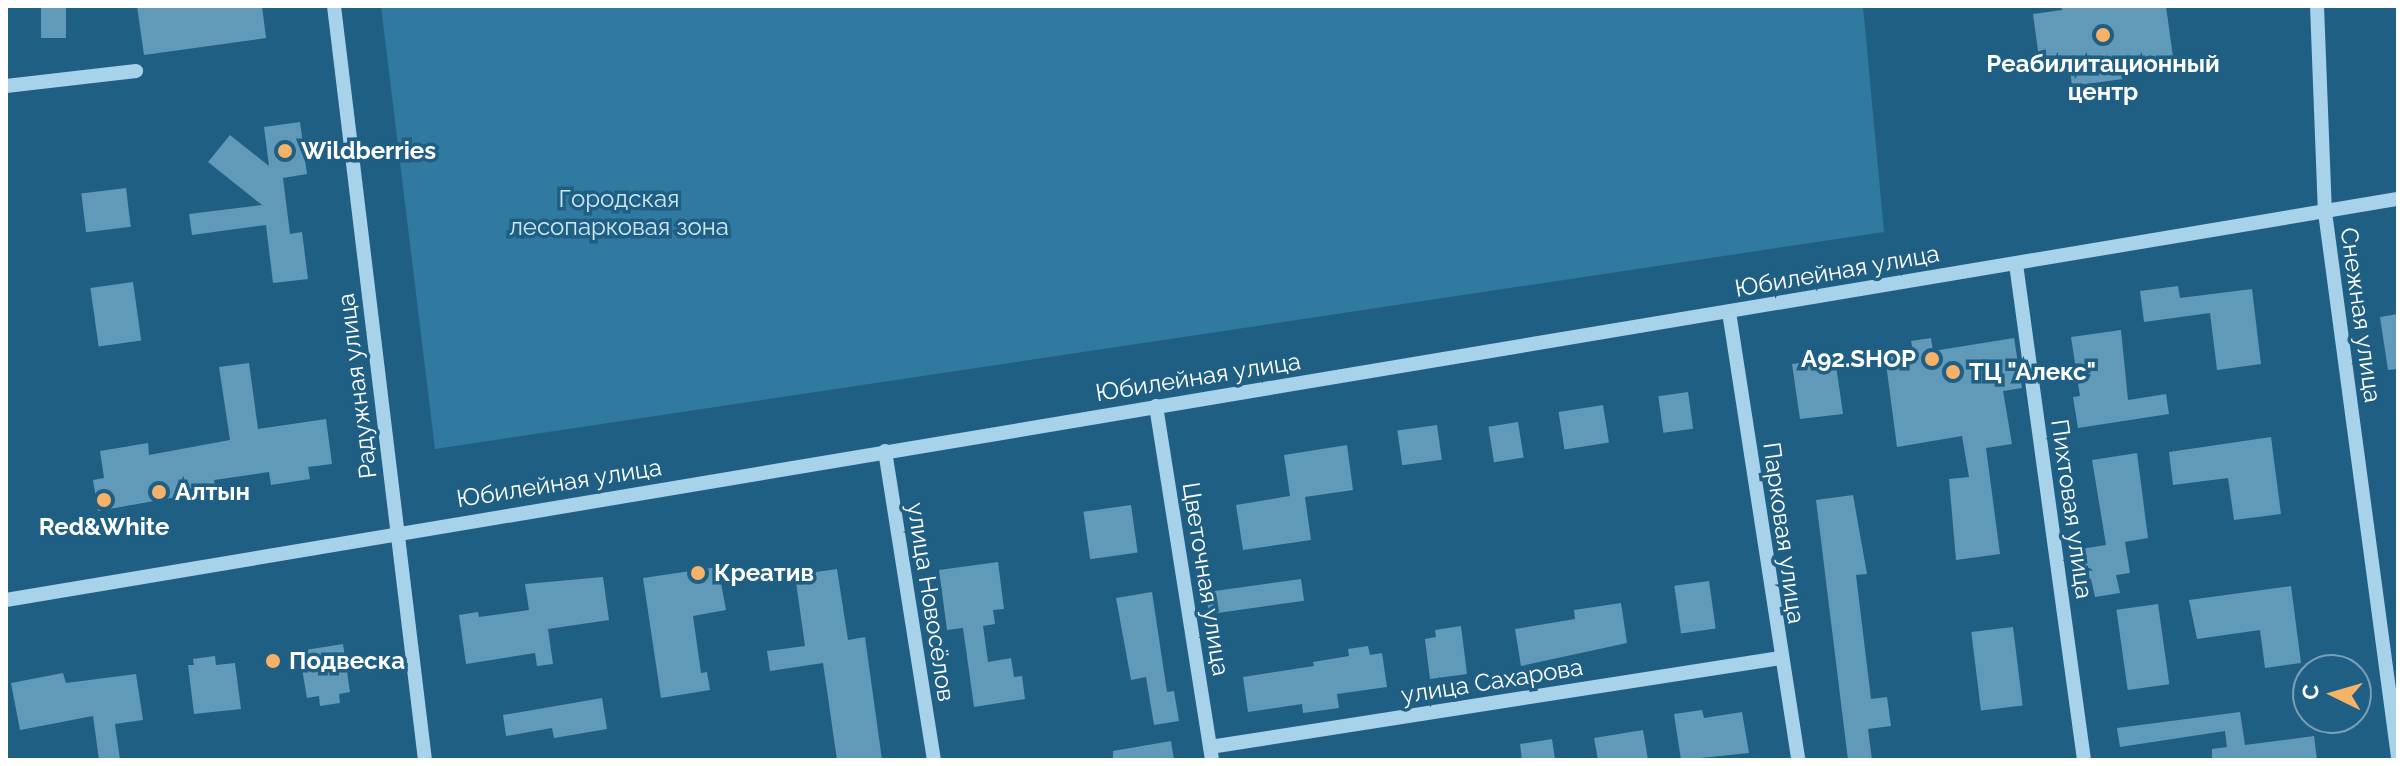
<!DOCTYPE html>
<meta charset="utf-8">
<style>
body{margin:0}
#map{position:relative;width:2404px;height:766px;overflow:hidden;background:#205f84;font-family:Raleway,sans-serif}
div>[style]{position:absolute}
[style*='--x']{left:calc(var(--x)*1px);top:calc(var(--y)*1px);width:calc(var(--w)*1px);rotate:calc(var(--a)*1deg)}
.green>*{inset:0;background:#3079a0}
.building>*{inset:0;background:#6199b8;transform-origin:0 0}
.minor>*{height:14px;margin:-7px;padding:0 7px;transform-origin:7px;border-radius:7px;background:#a7d2e9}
.dots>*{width:22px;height:22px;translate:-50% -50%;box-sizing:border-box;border:4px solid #205f84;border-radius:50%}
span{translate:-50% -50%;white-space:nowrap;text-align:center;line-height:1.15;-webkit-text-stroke:7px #205f84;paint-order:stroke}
.poi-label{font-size:24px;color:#fff;font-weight:700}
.left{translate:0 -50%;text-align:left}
.right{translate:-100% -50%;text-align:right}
.park-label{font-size:24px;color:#cce8f7}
.street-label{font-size:24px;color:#fff}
.frame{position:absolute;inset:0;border:8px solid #fff;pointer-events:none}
.north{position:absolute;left:2292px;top:654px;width:80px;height:80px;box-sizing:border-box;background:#205f84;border:2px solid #799fb5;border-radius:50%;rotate:275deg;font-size:22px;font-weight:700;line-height:32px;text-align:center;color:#fff}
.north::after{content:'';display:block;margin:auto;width:28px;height:36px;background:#f7b268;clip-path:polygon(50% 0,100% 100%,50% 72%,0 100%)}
</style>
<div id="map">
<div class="green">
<i style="clip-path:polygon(381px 6px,1863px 6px,1884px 232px,435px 449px)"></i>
</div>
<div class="building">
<i style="left:41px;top:6px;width:25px;height:32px"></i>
<i style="clip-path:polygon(137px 6px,262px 6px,266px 38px,144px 55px)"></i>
<i style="clip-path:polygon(2061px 6px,2166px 6px,2173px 57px,2121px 63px,2123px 79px,2072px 86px,2070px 69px,2041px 73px,2033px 14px,2062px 10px)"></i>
<i style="clip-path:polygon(300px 122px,307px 174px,283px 178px,290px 234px,302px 232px,308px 279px,273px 283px,266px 225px,192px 235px,189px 214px,262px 205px,208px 162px,230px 135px,269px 166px,264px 127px)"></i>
<i style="left:126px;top:188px;width:39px;height:45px;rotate:83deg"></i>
<i style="left:133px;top:282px;width:59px;height:43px;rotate:82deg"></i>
<i style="clip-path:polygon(2178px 286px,2180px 298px,2252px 289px,2261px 364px,2217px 370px,2210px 313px,2144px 322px,2140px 291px)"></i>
<i style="clip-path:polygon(2398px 314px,2398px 369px,2388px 370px,2380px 317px)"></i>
<i style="clip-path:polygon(2121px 330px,2128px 400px,2166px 394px,2169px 414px,2078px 428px,2073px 397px,2080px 396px,2071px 337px)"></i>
<i style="clip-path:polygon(1931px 338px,1933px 351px,2014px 338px,2022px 388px,2003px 391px,2012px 444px,1986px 448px,2000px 554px,1956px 560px,1949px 479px,1969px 477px,1962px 436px,1897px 447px,1885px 356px,1913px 351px,1911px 341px)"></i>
<i style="clip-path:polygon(1825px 359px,1826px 367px,1836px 365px,1843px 414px,1800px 419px,1792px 364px)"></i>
<i style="clip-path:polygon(249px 363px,258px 429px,326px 419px,332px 464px,308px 467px,310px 479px,271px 485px,269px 472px,214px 480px,216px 490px,98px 511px,93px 480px,104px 478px,100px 451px,148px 443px,149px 455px,230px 440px,219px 367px)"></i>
<i style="left:1688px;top:392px;width:37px;height:30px;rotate:82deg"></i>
<i style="left:1603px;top:405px;width:38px;height:45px;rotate:81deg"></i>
<i style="left:1518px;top:422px;width:36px;height:30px;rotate:81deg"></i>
<i style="left:1437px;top:425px;width:35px;height:40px;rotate:82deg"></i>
<i style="clip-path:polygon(2271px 437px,2281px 514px,2234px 520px,2228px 478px,2173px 485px,2169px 452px)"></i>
<i style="clip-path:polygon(1347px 445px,1353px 490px,1305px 497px,1311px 540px,1243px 550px,1236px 505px,1290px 496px,1284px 455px)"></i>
<i style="clip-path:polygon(2137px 453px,2148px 538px,2125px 542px,2130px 573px,2116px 575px,2120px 593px,2095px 597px,2091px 579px,2079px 581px,2074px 550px,2106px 545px,2092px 460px)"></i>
<i style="clip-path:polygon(1853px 495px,1867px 574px,1856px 575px,1871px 699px,1887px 697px,1891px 726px,1868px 729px,1872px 760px,1848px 760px,1816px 500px)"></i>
<i style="left:1131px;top:505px;width:48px;height:48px;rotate:82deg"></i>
<i style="clip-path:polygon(998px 562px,1004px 609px,993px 610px,995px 624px,983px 626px,988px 662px,1011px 658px,1014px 677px,1022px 676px,1025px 699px,974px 707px,963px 628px,947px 630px,939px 570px)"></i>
<i style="clip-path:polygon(718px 567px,726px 610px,693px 616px,701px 673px,707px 672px,710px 690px,661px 698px,643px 578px)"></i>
<i style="clip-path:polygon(837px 569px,848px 640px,865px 637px,882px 760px,837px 760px,823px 663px,770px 671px,767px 651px,805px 646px,795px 575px)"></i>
<i style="clip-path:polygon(603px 577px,609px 620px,548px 629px,553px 664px,537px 666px,535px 653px,466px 664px,459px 615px,478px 612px,479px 617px,529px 610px,525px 584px)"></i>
<i style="left:1301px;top:579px;width:22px;height:96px;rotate:82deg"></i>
<i style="left:1709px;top:581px;width:48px;height:35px;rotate:82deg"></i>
<i style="clip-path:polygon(2291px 586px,2301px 663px,2265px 668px,2260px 630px,2197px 639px,2189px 600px)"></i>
<i style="clip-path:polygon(1152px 592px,1167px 692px,1174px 691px,1179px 721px,1154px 725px,1146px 677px,1131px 680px,1116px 598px)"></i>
<i style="clip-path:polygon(1621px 603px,1627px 643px,1521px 666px,1515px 629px,1575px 619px,1574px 610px)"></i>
<i style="left:2158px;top:604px;width:81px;height:42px;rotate:82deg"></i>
<i style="clip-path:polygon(1461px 626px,1467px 674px,1430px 679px,1425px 639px,1436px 637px,1435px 630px)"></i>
<i style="left:2013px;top:627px;width:79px;height:42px;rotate:83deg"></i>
<i style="clip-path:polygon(343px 644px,350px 692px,339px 694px,340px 703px,320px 706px,319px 696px,307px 698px,299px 651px)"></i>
<i style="clip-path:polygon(1368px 646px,1370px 655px,1382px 653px,1387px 687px,1337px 694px,1339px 708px,1303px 713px,1302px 704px,1248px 712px,1243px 677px,1314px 666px,1313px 662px,1349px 656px,1348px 649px)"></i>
<i style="clip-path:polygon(215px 656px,216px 665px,235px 663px,241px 709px,194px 714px,188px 665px,194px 665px,193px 659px)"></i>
<i style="clip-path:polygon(63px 673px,66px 683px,136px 674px,143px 720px,115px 724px,120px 760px,99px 760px,93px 716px,20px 730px,11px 683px)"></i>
<i style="clip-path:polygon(602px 698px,607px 729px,554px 738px,552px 728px,506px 736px,503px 715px)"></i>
<i style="clip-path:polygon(1702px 710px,1704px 718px,1742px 712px,1749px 753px,1681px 760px,1674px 714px)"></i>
<i style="clip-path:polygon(2240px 712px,2245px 745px,2314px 736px,2317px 760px,2212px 760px,2212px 749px,2227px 747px,2225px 731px,2120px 747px,2117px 728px)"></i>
<i style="clip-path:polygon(1643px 730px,1648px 760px,1598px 760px,1594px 738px)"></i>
<i style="clip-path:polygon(1552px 739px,1555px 760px,1522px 760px,1520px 744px)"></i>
<i style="clip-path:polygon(1171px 741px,1174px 760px,1113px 760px,1113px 751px)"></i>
</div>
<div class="minor">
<i style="--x:334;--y:6;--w:759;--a:83.12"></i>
<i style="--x:2317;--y:6;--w:206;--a:87.8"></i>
<i style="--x:2325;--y:212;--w:550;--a:82.37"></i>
<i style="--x:6;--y:86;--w:131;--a:-6.6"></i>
<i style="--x:2016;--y:264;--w:501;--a:82.19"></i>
<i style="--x:1729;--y:312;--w:453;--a:81.2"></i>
<i style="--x:1156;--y:406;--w:358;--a:81"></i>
<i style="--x:885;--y:451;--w:313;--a:81"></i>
<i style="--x:6;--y:600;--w:2425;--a:-9.52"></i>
<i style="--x:1210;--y:747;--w:577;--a:-8.87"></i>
</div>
<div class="dots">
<i style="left:2103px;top:35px;background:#f7b268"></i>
<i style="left:285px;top:151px;background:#f7b268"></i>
<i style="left:1932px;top:359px;background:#f7b268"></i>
<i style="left:1953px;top:372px;background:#f7b268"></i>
<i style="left:159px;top:492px;background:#f7b268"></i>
<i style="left:104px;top:500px;background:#f7b268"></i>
<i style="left:698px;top:573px;background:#f7b268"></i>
<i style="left:273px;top:661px;background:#f7b268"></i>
</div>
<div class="poi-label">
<span style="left:2103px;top:78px">Реабилитационный<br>центр</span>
<span class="left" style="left:301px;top:151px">Wildberries</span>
<span class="right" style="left:1916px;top:359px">A92.SHOP</span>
<span class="left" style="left:1969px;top:372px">ТЦ "Алекс"</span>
<span class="left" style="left:175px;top:492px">Алтын</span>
<span style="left:104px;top:527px">Red&amp;White</span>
<span class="left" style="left:714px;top:573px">Креатив</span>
<span class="left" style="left:289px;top:661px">Подвеска</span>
</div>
<div class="park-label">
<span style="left:619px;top:213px">Городская<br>лесопарковая зона</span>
</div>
<div class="street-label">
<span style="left:1837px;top:271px;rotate:-10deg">Юбилейная улица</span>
<span style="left:2361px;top:315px;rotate:82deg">Снежная улица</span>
<span style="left:1198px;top:377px;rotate:-9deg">Юбилейная улица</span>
<span style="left:357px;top:386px;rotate:-97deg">Радужная улица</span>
<span style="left:559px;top:483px;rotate:-9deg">Юбилейная улица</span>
<span style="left:2072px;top:509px;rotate:82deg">Пихтовая улица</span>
<span style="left:1784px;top:533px;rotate:82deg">Парковая улица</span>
<span style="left:1206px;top:579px;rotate:81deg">Цветочная улица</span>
<span style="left:931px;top:602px;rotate:81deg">улица Новосёлов</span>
<span style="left:1492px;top:681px;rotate:-9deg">улица Сахарова</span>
</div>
<div class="frame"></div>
<div class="north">С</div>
</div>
